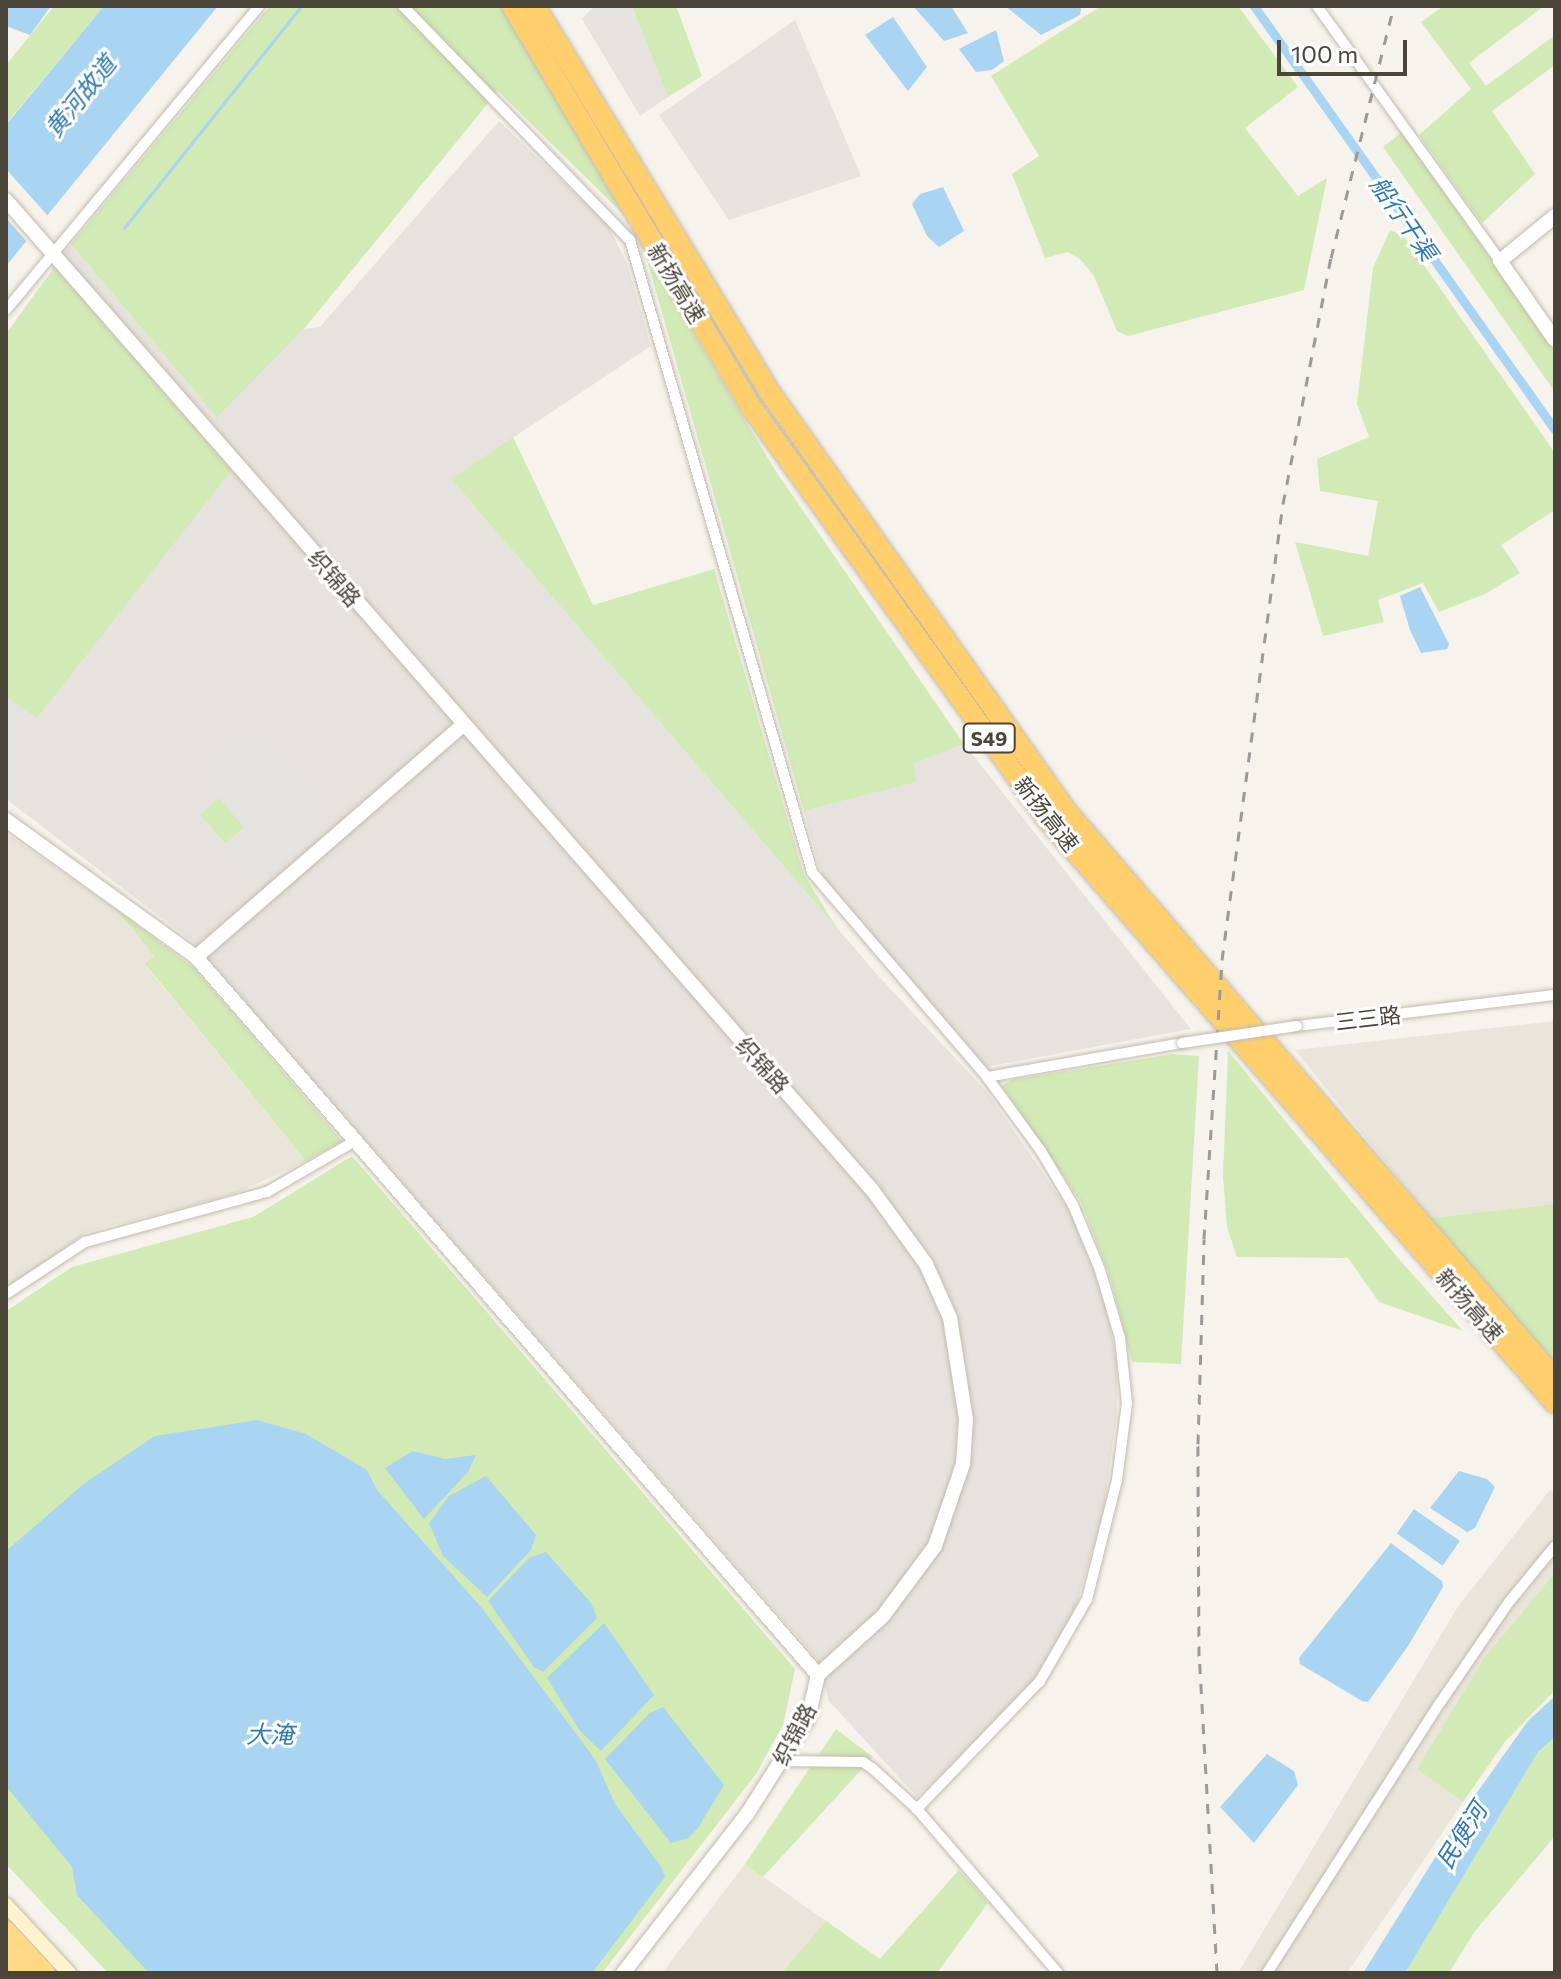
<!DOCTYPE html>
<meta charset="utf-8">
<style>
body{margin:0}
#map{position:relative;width:1561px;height:1979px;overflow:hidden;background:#f6f3ec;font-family:Commissioner,"Noto Sans SC",sans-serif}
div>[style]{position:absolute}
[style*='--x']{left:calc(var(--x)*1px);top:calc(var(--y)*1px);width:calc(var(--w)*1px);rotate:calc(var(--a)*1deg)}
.residential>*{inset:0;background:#eae5da}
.industrial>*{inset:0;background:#e6e2dd}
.green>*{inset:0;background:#d2eab5;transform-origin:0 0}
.parking>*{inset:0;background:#e5e3e0}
.water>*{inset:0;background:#a9d4f2;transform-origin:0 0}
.pier>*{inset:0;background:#f6f3ec}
.stream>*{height:3px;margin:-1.5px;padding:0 1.5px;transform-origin:1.5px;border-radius:1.5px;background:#a9d4f2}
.canal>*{height:9px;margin:-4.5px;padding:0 4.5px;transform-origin:4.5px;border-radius:4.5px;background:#a9d4f2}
.roads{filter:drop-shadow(0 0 2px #c2bbae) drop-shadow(0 0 2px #c2bbae)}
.minor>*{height:10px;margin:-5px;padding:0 5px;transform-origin:5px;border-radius:5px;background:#fff}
.tertiary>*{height:14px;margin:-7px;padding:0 7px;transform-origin:7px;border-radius:7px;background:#fff}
.secondary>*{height:14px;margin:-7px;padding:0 7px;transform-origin:7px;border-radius:7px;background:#fff3cd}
.trunk>*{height:18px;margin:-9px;padding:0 9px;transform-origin:9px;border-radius:9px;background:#ffd985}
.motorway>*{height:20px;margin:-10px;padding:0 10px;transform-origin:10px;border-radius:10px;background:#ffcf6e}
.rail>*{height:3px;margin-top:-1.5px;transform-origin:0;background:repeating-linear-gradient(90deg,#9a9a9a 0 10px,transparent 0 20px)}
.bridges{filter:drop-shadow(0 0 2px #c2bbae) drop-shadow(0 0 2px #c2bbae)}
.minor-bridge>*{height:10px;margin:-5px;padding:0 5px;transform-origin:5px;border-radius:5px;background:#fff}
span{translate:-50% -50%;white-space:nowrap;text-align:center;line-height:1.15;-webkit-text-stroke:6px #fff;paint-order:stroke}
.shield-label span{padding:2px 6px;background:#fff;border:2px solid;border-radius:6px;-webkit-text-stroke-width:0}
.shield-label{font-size:20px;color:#4b4439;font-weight:700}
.street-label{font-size:22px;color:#4b4439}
.water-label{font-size:24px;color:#2e7ab2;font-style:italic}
.frame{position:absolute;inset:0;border:8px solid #4b4439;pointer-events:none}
.scale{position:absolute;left:1277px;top:40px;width:130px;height:36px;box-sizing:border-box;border:4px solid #4b4439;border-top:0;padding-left:10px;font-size:24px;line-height:28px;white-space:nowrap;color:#4b4439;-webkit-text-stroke:6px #fff;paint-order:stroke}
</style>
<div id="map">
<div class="residential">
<i style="clip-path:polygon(6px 833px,117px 910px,154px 956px,145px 965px,306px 1161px,232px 1195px,87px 1232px,6px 1288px)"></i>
<i style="clip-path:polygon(1555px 1021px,1555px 1204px,1430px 1218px,1295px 1050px)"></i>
<i style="clip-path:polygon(1550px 1490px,1555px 1494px,1555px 1573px,1417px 1768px,1463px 1802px,1347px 1973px,1238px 1973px,1459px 1605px)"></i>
<i style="clip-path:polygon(745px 1864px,826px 1921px,898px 1973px,662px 1973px)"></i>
</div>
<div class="industrial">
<i style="clip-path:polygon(594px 6px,632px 6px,668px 97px,640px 116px,582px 19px)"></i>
<i style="clip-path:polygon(795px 20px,861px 176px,729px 220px,659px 115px)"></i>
<i style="clip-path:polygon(499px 121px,607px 224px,627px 264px,651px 346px,451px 479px,881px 979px,987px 1092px,1072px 1215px,1106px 1304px,1117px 1363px,1117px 1413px,1103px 1514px,1073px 1616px,1035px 1678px,996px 1724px,917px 1797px,829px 1701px,817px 1659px,192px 941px,6px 799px,6px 334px,71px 244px,217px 418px,304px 329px,320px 327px)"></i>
<i style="clip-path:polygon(964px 744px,1030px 827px,1191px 1029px,985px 1067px,823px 880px,804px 811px,917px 782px,912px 764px)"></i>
</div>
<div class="green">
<i style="clip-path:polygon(54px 6px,104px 6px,6px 124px,6px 65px)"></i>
<i style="clip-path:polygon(270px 6px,501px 6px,624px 215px,498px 91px,304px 329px,217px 418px,71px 244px)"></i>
<i style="clip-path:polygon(632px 6px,676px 6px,702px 76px,668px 97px)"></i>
<i style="clip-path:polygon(1101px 6px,1238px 6px,1298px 87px,1245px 128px,1298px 196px,1327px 178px,1304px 290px,1128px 336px,1117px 331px,1094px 276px,1080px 259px,1068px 252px,1045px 258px,1012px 174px,1039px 156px,991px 76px)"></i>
<i style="clip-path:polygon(1444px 6px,1544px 6px,1469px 63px,1486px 86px,1555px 35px,1555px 65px,1492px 111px,1535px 174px,1482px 223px,1419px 135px,1471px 89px,1421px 22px)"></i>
<i style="clip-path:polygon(1402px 132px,1555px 351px,1555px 392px,1383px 147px)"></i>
<i style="clip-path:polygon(1390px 230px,1403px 235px,1555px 453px,1555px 510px,1501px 545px,1520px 573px,1485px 594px,1439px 612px,1423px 583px,1378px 600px,1384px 622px,1323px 636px,1295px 542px,1368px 556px,1378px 501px,1320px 491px,1317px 459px,1369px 437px,1357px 404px,1373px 268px)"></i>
<i style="clip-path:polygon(645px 253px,775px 470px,964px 744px,913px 764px,917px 782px,804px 811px)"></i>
<i style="clip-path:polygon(54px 268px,231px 471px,37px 718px,6px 697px,6px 334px)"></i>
<i style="clip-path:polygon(513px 437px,593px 605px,714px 569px,804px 875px,837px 928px,451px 479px)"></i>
<i style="left:219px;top:798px;width:38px;height:25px;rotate:49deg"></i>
<i style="clip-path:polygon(117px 910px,194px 968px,342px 1141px,306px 1161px,145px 964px,154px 956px)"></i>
<i style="clip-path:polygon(1228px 1051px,1398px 1258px,1463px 1331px,1379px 1302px,1348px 1258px,1237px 1257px,1227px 1227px,1223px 1176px)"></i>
<i style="clip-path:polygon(1173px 1054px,1199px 1056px,1181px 1364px,1132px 1362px,1111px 1280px,1081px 1202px,1002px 1086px,1011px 1080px)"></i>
<i style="clip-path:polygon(352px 1156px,795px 1669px,783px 1725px,756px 1774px,602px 1973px,108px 1973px,6px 1864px,6px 1311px,72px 1267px,253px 1217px)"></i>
<i style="clip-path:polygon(1555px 1204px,1555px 1363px,1430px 1218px)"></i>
<i style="clip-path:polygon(1555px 1573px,1555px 1690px,1504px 1743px,1463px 1802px,1417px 1769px,1485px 1657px)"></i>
<i style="clip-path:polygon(836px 1729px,873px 1757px,763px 1877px,745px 1864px)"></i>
<i style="clip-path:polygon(1555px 1737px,1555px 1836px,1475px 1931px,1449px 1973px,1405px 1973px,1538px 1752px)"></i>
<i style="clip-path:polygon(959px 1870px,988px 1903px,937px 1973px,782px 1973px,826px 1921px,880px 1959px)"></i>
</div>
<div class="parking">
<i style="clip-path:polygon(255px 738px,331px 820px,260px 884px,226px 844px,244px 827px,219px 798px,226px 792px,210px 771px,241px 742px)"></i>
</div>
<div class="water">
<i style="clip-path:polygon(6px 6px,51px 6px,30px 35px,6px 26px)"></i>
<i style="clip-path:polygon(104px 6px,218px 6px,6px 266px,6px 125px)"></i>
<i style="clip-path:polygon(913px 6px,951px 6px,968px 33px,944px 41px)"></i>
<i style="clip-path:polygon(1005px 6px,1079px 6px,1081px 9px,1080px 15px,1041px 35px)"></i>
<i style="clip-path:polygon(893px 17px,927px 67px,908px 91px,865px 35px)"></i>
<i style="clip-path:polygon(996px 30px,1004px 61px,992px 70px,976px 72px,959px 49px)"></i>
<i style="clip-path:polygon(943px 187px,964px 231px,939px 247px,927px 236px,912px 204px,920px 194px)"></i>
<i style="clip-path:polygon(1420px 587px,1449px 644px,1447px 649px,1421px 653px,1410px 630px,1400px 596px)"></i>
<i style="clip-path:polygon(257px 1420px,306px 1434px,367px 1470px,377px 1490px,481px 1607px,578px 1736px,596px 1761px,615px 1804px,661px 1867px,665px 1877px,592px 1973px,149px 1973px,77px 1895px,72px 1867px,6px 1786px,6px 1551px,85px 1483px,155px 1436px)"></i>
<i style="clip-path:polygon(413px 1451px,445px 1459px,476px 1455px,468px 1472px,424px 1519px,385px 1468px)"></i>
<i style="clip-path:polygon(1459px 1471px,1487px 1479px,1495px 1487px,1475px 1528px,1467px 1532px,1430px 1508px)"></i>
<i style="clip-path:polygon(486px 1476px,536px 1535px,531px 1550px,487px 1597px,443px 1556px,429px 1523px,449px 1496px)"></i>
<i style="left:1414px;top:1509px;width:56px;height:30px;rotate:35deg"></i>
<i style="clip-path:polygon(1391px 1543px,1442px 1581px,1443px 1587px,1408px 1646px,1368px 1702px,1362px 1701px,1300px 1664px,1299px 1658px)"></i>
<i style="clip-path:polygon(546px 1552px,591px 1603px,597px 1618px,543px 1672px,534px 1667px,488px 1601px,529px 1558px)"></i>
<i style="clip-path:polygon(604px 1623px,654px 1695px,601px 1751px,580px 1731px,547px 1678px)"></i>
<i style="clip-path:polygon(1555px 1696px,1555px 1737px,1538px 1752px,1405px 1973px,1363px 1973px,1466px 1808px,1528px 1721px)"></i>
<i style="clip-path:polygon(663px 1707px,724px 1785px,698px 1828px,688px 1838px,671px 1843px,605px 1759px,650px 1713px)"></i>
<i style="clip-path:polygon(1267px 1754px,1294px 1771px,1298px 1785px,1254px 1843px,1220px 1807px)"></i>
</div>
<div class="pier">
<i style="clip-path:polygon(6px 169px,49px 217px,28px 243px,6px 218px)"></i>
</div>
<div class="stream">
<i style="--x:124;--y:228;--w:284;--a:-51.4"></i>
</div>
<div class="canal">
<i style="--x:1254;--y:6;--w:520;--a:54.63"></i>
</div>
<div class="roads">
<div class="minor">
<i style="--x:403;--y:6;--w:326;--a:45.9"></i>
<i style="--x:630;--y:240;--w:658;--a:73.93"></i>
<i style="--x:812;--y:872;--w:270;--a:49.5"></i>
<i style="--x:987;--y:1077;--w:92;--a:53.9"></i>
<i style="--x:1041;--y:1151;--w:63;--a:59.3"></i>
<i style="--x:1073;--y:1205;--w:70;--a:67.4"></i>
<i style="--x:1100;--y:1270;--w:71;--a:73.6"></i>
<i style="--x:1120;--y:1338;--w:65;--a:83.9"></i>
<i style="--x:1127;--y:1403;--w:78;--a:97.4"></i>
<i style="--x:1117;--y:1480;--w:123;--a:104.1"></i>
<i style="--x:1087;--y:1599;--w:95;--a:119.8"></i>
<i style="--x:1040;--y:1681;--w:178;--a:133.9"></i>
<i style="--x:1317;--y:6;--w:314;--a:54.3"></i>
<i style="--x:6;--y:310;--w:396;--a:-50.2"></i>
<i style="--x:1297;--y:1026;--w:260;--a:-6.9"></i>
<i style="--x:987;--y:1077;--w:198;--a:-9.9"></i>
<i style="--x:6;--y:1294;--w:95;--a:-33.4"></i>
<i style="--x:85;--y:1242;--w:189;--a:-15.4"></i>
<i style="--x:267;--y:1192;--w:102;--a:-30.1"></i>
<i style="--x:781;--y:1761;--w:82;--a:0.7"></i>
<i style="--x:863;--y:1762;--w:11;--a:34"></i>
<i style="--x:872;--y:1768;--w:61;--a:42.3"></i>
<i style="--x:917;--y:1809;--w:216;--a:49.3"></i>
<i style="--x:1267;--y:1973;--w:321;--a:-57.4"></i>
<i style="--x:1440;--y:1703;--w:122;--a:-55.7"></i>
<i style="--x:1509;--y:1602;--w:72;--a:-50.6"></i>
</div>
<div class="tertiary">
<i style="--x:6;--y:200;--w:1317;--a:48.82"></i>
<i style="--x:873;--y:1191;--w:90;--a:54"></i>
<i style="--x:926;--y:1264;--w:59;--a:66"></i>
<i style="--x:950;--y:1318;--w:102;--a:81"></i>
<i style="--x:966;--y:1419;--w:45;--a:93.8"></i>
<i style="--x:963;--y:1464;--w:87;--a:108.9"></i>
<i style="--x:935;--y:1546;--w:87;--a:126.6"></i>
<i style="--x:883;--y:1616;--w:88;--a:137.8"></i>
<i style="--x:818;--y:1675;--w:44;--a:103.1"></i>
<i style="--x:808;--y:1718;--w:114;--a:122.4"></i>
<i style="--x:747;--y:1814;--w:202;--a:127.9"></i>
<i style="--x:1555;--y:216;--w:71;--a:140.7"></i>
<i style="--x:1500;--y:261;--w:96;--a:55.2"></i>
<i style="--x:6;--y:820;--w:234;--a:35.8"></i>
<i style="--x:196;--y:957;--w:950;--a:49.1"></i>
<i style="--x:196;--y:957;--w:352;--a:-41"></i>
</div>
<div class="secondary">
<i style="--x:6;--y:1905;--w:93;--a:47.2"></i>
</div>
<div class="trunk">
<i style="--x:6;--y:1930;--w:59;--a:47.1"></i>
<i style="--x:6;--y:1954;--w:26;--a:47"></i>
</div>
<div class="motorway">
<i style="--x:512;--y:6;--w:467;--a:59.2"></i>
<i style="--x:751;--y:407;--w:509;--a:54.28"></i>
<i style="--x:1048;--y:820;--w:773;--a:48.99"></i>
<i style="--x:535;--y:6;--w:454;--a:58.7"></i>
<i style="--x:771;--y:394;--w:512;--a:54.7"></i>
<i style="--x:1067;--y:812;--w:748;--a:49.28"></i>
</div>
</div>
<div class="rail">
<i style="--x:1217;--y:1973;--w:318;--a:-93.2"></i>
<i style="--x:1199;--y:1656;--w:212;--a:-90.3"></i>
<i style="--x:1198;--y:1444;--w:205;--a:-88.3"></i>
<i style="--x:1204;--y:1239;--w:280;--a:-86.3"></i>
<i style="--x:1222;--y:960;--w:460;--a:-82.4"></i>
<i style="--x:1283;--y:504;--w:251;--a:-79"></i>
<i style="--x:1331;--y:258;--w:260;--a:-76"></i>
</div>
<div class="bridges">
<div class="minor-bridge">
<i style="--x:1182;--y:1043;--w:116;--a:-8.4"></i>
</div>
</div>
<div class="shield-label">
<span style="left:989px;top:738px">S49</span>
</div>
<div class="street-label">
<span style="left:677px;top:283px;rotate:59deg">新扬高速</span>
<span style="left:335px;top:578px;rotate:49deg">织锦路</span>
<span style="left:1047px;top:814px;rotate:52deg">新扬高速</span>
<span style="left:1368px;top:1018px;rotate:-7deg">三三路</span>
<span style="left:763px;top:1065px;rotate:48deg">织锦路</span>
<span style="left:1470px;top:1305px;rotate:49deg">新扬高速</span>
<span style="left:794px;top:1734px;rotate:-62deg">织锦路</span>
</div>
<div class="water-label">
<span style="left:80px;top:96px;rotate:-51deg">黄河故道</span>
<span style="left:1404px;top:218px;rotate:55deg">船行干渠</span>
<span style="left:270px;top:1734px">大淹</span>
<span style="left:1461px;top:1835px;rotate:-58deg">民便河</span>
</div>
<div class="frame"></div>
<div class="scale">100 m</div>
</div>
